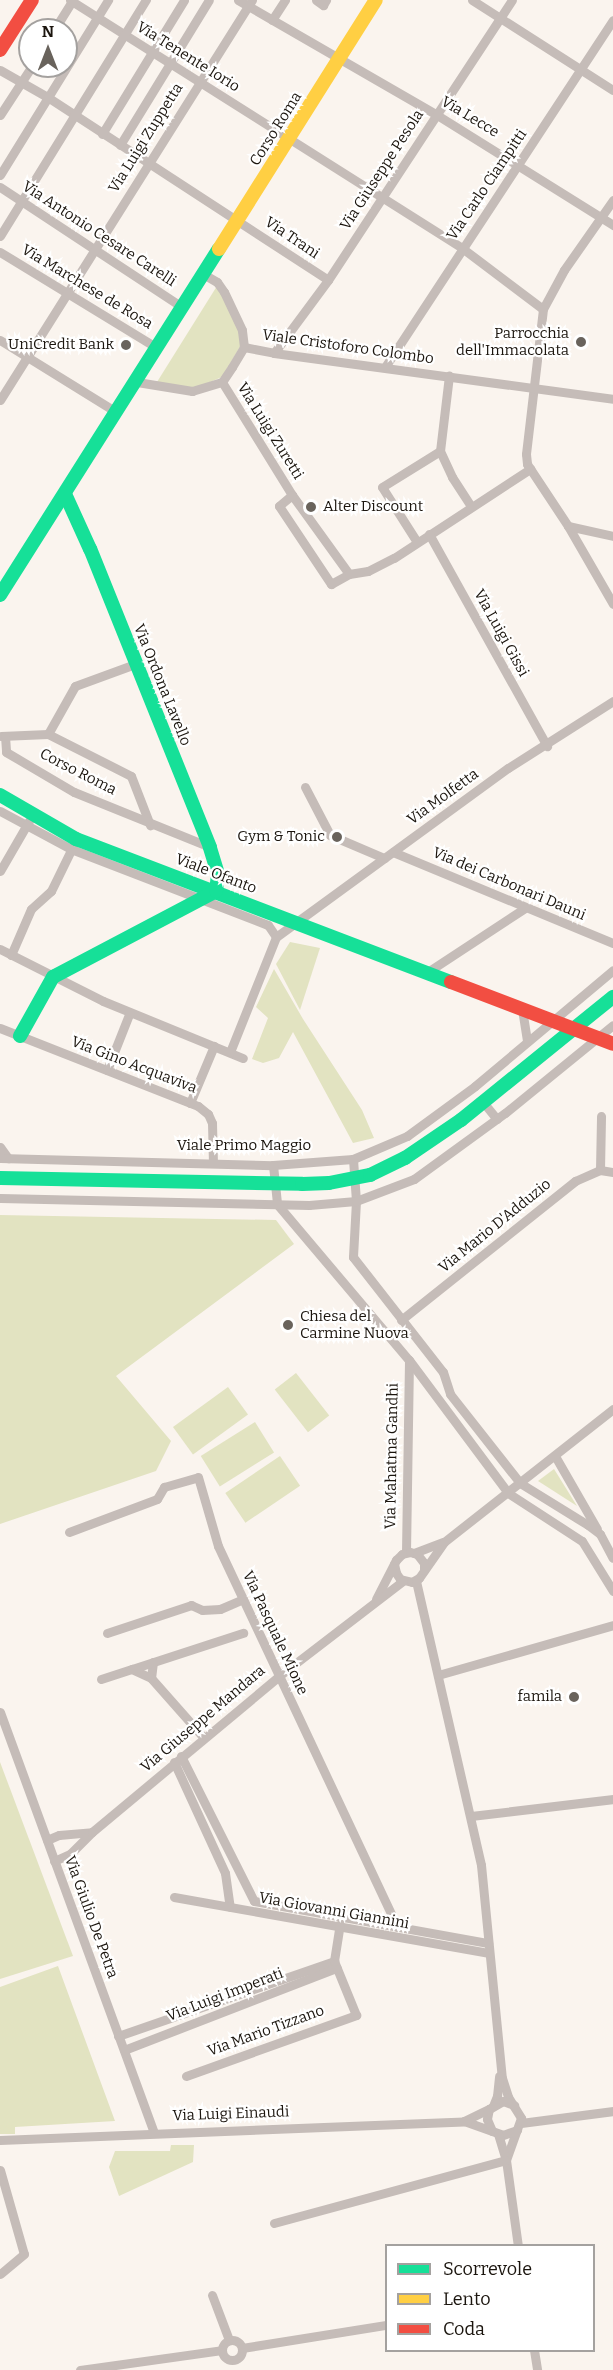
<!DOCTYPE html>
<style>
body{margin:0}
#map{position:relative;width:613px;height:2370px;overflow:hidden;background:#faf4ee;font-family:Bitter,serif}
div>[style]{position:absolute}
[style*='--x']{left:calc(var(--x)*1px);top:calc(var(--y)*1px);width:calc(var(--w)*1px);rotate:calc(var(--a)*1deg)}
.green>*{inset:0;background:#e2e3c1;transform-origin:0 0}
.street>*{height:9px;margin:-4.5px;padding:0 4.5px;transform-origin:4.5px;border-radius:4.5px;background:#c5bcb8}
.street>.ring{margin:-4.5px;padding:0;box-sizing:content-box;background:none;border:9px solid #c5bcb8;border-radius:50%}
.fast>*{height:14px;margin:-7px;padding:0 7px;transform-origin:7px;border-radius:7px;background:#16e098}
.slow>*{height:14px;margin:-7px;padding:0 7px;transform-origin:7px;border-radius:7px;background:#ffcf43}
.jam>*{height:14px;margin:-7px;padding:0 7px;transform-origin:7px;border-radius:7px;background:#f24e42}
.dots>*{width:16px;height:16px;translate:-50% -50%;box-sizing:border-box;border:3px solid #fff;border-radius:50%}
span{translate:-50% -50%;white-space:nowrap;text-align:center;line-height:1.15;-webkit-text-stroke:4.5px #fff;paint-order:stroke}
.street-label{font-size:15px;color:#1b150e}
.poi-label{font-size:15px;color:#1b150e}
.right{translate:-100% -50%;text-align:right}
.left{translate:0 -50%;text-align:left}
.legend{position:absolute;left:385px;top:2244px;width:210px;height:108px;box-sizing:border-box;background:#fff;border:2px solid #a4a19f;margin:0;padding:8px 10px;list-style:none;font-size:18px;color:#1b150e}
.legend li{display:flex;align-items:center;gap:12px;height:30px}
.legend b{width:30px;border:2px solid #a4a19f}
.north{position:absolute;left:18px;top:18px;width:60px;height:60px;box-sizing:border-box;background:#fff;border:2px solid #a4a19f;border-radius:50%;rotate:0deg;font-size:16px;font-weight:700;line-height:24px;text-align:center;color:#1b150e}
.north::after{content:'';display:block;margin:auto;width:21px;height:27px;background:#69635c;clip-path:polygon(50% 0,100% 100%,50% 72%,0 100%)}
</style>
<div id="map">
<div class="green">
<i style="clip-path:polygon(217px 286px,240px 332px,241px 345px,222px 377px,193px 389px,157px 382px)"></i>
<i style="clip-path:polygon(290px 942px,320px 948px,300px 1010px,276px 964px)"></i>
<i style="clip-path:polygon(274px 969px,303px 1019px,362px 1110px,374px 1138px,353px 1143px,293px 1032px,279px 1058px,263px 1063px,252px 1059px,268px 1018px,256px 1007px)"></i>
<i style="clip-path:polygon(0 1215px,276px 1220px,294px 1244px,116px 1376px,171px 1441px,156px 1471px,0 1524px)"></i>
<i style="left:296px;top:1373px;width:54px;height:27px;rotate:52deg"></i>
<i style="left:228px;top:1387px;width:34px;height:68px;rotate:54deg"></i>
<i style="left:255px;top:1422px;width:36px;height:64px;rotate:58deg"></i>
<i style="left:280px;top:1456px;width:36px;height:66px;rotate:56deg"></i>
<i style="clip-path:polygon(554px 1469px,577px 1506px,538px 1481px)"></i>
<i style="clip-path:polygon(0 1762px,73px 1956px,0 1979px)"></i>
<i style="clip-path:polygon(58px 1966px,115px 2121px,15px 2127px,15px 2134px,0 2134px,0 1987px)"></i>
<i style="clip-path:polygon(171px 2145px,194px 2145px,193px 2162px,119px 2196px,109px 2167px,115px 2151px,170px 2151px)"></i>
</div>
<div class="street">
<i style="--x:70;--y:0;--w:464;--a:32.3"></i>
<i style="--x:462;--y:248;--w:101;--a:37"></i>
<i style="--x:238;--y:0;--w:230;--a:30"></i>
<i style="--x:437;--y:115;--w:208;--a:32"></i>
<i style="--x:316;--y:0;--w:9;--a:36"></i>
<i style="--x:323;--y:5;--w:6;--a:-59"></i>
<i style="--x:472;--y:0;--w:167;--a:32.6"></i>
<i style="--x:272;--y:20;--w:24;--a:-57"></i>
<i style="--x:54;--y:30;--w:36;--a:-58"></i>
<i style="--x:0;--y:70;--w:56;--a:29.7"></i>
<i style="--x:49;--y:98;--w:333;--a:33.1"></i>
<i style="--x:0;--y:115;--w:59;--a:-56.9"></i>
<i style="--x:102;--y:134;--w:157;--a:-58.5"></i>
<i style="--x:120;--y:145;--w:170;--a:-58.5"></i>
<i style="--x:0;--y:175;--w:206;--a:-58.3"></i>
<i style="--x:0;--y:187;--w:218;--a:33.4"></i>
<i style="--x:613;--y:200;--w:85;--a:125"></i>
<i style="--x:564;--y:270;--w:44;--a:118.3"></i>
<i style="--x:543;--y:309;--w:146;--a:96.7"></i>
<i style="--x:526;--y:454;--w:10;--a:84"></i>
<i style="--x:527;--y:464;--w:74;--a:56.5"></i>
<i style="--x:568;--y:526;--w:90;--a:60"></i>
<i style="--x:0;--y:236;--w:278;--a:-58.3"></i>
<i style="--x:0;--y:252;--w:184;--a:31.4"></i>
<i style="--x:0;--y:340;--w:137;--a:31.8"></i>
<i style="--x:244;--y:347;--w:31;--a:11"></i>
<i style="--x:274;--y:353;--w:342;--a:7.7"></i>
<i style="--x:274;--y:353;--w:91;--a:-53.5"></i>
<i style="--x:328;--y:280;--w:335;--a:-56.7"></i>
<i style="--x:385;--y:367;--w:415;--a:-56.7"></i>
<i style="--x:137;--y:382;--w:56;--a:9.3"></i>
<i style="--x:192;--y:391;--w:31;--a:-17"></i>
<i style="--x:222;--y:382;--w:18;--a:-56"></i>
<i style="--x:232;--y:367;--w:23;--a:-59"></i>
<i style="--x:244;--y:347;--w:17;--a:-97"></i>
<i style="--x:242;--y:330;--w:42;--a:-115.3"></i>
<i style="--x:224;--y:292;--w:12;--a:-125"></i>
<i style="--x:217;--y:282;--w:14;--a:-150"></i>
<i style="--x:222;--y:382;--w:133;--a:58.2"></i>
<i style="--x:292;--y:495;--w:97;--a:54.2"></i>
<i style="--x:0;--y:400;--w:473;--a:-57.8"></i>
<i style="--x:440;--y:451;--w:76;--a:-83.2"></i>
<i style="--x:440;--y:451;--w:29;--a:65"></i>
<i style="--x:452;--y:477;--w:35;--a:57"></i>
<i style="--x:292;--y:495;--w:17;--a:140"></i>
<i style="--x:279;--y:506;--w:94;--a:56.3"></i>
<i style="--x:331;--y:584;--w:21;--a:-29"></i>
<i style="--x:349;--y:574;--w:19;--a:-9"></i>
<i style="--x:368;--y:571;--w:29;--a:-27"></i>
<i style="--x:394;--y:558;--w:163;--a:-33.2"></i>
<i style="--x:568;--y:526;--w:46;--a:12.5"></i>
<i style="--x:429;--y:534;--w:243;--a:60.9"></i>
<i style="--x:417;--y:542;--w:65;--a:-122.5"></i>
<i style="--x:382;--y:487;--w:68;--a:-31.8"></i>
<i style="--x:48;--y:734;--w:55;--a:-60.6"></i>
<i style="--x:75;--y:686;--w:64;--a:-20.1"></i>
<i style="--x:1;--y:736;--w:47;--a:-2.4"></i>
<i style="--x:48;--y:734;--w:93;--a:26.8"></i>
<i style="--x:131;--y:776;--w:53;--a:68.8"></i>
<i style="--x:5;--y:736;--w:16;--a:86"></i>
<i style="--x:6;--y:752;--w:79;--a:30.5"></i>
<i style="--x:74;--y:792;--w:147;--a:22"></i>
<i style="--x:305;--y:787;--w:54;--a:62.5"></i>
<i style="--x:330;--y:835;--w:59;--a:23.1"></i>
<i style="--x:0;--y:811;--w:81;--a:28.2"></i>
<i style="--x:71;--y:849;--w:211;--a:21.1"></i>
<i style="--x:268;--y:925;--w:14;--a:56"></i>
<i style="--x:393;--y:852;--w:238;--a:22.5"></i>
<i style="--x:0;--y:871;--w:58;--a:-59.9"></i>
<i style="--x:0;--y:949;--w:115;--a:26.8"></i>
<i style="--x:103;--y:1001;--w:151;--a:22.2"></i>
<i style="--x:11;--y:955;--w:50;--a:-66.5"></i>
<i style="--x:31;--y:909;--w:27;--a:-42"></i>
<i style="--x:51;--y:891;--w:52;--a:-63.9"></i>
<i style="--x:426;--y:973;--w:118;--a:-33.3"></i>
<i style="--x:522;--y:1009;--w:33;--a:81"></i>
<i style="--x:0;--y:1028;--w:213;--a:21.5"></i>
<i style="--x:198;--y:1106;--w:13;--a:39"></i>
<i style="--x:208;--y:1114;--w:10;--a:66"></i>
<i style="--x:212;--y:1123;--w:40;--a:88.6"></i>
<i style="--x:230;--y:1052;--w:124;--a:-68.2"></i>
<i style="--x:276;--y:937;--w:287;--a:-36.1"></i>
<i style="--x:508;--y:768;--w:125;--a:-32.5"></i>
<i style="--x:107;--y:1070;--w:62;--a:-68.4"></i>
<i style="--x:483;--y:1102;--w:22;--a:51"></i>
<i style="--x:190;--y:1103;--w:62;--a:-67.2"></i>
<i style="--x:0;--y:1147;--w:14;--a:54"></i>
<i style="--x:0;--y:1158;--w:273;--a:1.5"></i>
<i style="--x:273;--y:1165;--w:80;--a:-4.3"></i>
<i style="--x:353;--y:1159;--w:59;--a:-23.1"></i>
<i style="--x:407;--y:1136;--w:84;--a:-36.3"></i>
<i style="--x:475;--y:1086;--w:180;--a:-40"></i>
<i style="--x:353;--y:1159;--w:42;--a:85.9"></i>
<i style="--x:356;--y:1201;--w:56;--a:93.1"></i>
<i style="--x:353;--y:1257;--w:146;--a:52"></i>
<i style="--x:443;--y:1372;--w:23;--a:72"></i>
<i style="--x:450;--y:1394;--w:113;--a:51.8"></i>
<i style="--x:520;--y:1483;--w:80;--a:31.7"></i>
<i style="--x:588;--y:1525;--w:15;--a:37"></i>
<i style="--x:600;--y:1534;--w:27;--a:62"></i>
<i style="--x:273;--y:1165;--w:39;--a:84"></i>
<i style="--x:277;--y:1204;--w:204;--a:49.8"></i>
<i style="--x:409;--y:1360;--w:166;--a:53.3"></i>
<i style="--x:508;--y:1493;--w:88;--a:33"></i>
<i style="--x:582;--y:1541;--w:59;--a:58.2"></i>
<i style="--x:600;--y:1170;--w:54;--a:-88.9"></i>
<i style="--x:0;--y:1198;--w:309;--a:1.3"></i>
<i style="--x:309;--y:1205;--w:47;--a:-4.9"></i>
<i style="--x:356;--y:1201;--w:62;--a:-20.8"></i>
<i style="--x:414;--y:1179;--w:112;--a:-36"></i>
<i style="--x:505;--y:1113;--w:139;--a:-39.2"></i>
<i style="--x:401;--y:1320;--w:223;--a:-38.6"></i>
<i style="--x:575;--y:1181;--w:27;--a:-24"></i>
<i style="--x:600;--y:1170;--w:13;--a:9"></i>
<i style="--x:555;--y:1456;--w:84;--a:60.1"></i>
<i style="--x:69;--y:1532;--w:94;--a:-20.6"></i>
<i style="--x:157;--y:1499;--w:14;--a:-60"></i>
<i style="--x:164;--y:1487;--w:35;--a:-16"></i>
<i style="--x:198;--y:1477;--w:72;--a:73.8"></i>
<i style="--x:218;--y:1546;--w:421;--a:64.8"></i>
<i style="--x:406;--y:1552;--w:192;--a:-89.1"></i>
<i style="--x:414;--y:1553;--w:31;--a:-21"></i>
<i style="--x:394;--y:1564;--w:9;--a:77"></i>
<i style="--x:396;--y:1573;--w:7;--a:56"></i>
<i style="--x:400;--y:1579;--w:12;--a:14"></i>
<i style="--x:412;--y:1582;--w:8;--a:-30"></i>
<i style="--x:419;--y:1578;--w:44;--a:-55.2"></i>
<i style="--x:444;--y:1542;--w:215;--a:-38.2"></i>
<i style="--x:416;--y:1581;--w:291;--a:77.1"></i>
<i style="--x:481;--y:1865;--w:214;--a:84.4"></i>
<i style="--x:502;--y:2078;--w:20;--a:72"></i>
<i style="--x:508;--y:2097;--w:25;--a:58"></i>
<i style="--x:521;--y:2118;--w:45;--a:109.7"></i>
<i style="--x:376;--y:1599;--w:44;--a:-62.9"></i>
<i style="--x:396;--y:1560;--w:8;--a:-45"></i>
<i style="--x:402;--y:1554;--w:8;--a:-14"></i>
<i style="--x:410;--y:1552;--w:7;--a:16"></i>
<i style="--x:417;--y:1554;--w:11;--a:52"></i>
<i style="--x:424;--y:1563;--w:7;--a:90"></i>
<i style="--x:107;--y:1633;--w:89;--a:-18.4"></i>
<i style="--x:191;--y:1605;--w:12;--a:24"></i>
<i style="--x:202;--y:1610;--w:18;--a:-3"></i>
<i style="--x:220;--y:1609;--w:25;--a:-23"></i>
<i style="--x:153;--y:1662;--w:16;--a:97"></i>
<i style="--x:151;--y:1678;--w:80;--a:48.5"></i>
<i style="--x:438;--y:1675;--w:182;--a:-15.9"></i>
<i style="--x:151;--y:1678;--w:21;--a:-155"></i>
<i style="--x:132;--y:1669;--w:117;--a:-18"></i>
<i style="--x:101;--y:1679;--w:33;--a:-18"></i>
<i style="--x:0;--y:1712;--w:447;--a:69.9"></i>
<i style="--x:181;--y:1756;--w:162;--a:63.3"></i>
<i style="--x:254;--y:1901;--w:238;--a:10.2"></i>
<i style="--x:174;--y:1762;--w:122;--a:65.3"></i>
<i style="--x:225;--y:1873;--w:34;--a:82"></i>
<i style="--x:471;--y:1816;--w:143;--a:-6.8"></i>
<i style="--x:47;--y:1840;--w:13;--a:-23"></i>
<i style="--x:59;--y:1835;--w:33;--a:-5"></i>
<i style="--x:54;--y:1861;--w:17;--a:-24"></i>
<i style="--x:70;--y:1854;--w:31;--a:-45"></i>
<i style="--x:92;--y:1832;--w:244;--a:-39.8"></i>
<i style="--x:279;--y:1676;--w:156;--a:-37.5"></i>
<i style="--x:174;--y:1897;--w:319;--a:10.1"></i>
<i style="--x:118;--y:2036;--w:229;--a:-19.1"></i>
<i style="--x:124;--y:2050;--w:228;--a:-21.1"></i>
<i style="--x:186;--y:2076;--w:181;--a:-19.7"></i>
<i style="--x:356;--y:2015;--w:58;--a:-112.2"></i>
<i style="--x:334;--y:1961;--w:37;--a:-81"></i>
<i style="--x:493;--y:2106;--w:11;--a:-68"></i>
<i style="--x:497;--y:2096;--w:20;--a:-84"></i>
<i style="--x:464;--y:2121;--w:41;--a:19.7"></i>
<i style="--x:503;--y:2135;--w:15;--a:-20"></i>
<i style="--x:521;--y:2123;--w:93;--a:-7.4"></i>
<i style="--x:492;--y:2131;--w:13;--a:-113"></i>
<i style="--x:487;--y:2119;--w:10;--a:-79"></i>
<i style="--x:489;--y:2109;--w:16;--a:-30"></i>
<i style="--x:503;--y:2101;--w:12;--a:20"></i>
<i style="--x:498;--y:2134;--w:27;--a:73"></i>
<i style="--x:506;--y:2160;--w:87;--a:82.1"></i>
<i style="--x:0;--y:2140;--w:464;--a:-2.3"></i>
<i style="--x:464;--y:2121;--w:28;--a:-26"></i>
<i style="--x:0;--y:2170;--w:87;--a:74.1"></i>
<i style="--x:24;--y:2254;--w:31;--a:140"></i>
<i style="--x:274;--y:2223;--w:240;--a:-15.2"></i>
<i style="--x:212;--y:2295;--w:48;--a:69.3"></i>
<i class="ring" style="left:222px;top:2340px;width:11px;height:11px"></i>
<i style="--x:242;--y:2348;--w:146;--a:-9.1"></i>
<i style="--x:534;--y:2350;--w:20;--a:81"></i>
<i style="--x:80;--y:2370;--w:143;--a:-8"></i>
</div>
<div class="fast">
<i style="--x:0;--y:595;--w:409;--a:-57.7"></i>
<i style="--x:0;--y:795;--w:88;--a:30.1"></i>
<i style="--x:76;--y:839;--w:401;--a:20.9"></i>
<i style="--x:20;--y:1036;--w:68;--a:-60.8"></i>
<i style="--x:53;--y:977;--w:184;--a:-27.8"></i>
<i style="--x:216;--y:891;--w:17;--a:-83"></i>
<i style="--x:218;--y:874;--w:28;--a:-107"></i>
<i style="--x:210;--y:847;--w:321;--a:-111.9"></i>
<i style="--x:90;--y:549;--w:60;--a:-114.4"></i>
<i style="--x:0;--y:1178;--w:302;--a:1.1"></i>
<i style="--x:302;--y:1184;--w:27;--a:-2"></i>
<i style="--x:329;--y:1183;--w:42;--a:-11"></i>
<i style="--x:370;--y:1175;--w:39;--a:-26"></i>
<i style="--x:405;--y:1158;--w:68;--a:-34.2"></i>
<i style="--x:461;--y:1120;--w:196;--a:-39"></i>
</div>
<div class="slow">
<i style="--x:219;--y:249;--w:294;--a:-57.8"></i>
</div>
<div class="jam">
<i style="--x:0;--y:50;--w:59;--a:-57.4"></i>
<i style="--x:451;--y:982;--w:173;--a:20.9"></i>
</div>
<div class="dots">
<i style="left:581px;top:342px;background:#69635c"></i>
<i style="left:126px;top:345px;background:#69635c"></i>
<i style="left:311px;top:507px;background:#69635c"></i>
<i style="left:337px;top:837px;background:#69635c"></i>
<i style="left:288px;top:1325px;background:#69635c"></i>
<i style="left:574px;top:1697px;background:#69635c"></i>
</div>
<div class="street-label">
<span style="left:188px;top:57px;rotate:32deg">Via Tenente Iorio</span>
<span style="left:470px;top:117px;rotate:31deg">Via Lecce</span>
<span style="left:276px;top:129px;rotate:-58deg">Corso Roma</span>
<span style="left:146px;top:138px;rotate:-58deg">Via Luigi Zuppetta</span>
<span style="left:382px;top:170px;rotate:-57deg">Via Giuseppe Pesola</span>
<span style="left:487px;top:185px;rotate:-56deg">Via Carlo Ciampitti</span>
<span style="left:99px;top:234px;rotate:33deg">Via Antonio Cesare Carelli</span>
<span style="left:292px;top:238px;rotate:34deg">Via Trani</span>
<span style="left:87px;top:287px;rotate:31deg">Via Marchese de Rosa</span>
<span style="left:348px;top:347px;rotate:8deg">Viale Cristoforo Colombo</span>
<span style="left:270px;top:431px;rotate:58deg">Via Luigi Zuretti</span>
<span style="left:501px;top:633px;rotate:61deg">Via Luigi Gissi</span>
<span style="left:162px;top:685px;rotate:68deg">Via Ordona Lavello</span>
<span style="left:78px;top:772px;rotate:27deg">Corso Roma</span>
<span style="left:443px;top:797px;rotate:-36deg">Via Molfetta</span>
<span style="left:216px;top:874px;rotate:21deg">Viale Ofanto</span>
<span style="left:509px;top:884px;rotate:23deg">Via dei Carbonari Dauni</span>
<span style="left:134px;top:1065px;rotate:21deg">Via Gino Acquaviva</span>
<span style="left:244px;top:1146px">Viale Primo Maggio</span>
<span style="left:495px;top:1226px;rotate:-39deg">Via Mario D'Adduzio</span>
<span style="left:392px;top:1456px;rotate:-89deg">Via Mahatma Gandhi</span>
<span style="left:275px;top:1633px;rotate:65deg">Via Pasquale Mione</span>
<span style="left:203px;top:1719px;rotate:-40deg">Via Giuseppe Mandara</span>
<span style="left:334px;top:1911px;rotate:10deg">Via Giovanni Giannini</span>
<span style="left:91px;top:1917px;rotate:70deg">Via Giulio De Petra</span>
<span style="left:225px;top:1995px;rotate:-21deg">Via Luigi Imperati</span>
<span style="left:266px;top:2031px;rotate:-20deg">Via Mario Tizzano</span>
<span style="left:231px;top:2114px;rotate:-2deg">Via Luigi Einaudi</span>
</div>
<div class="poi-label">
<span class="right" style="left:569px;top:342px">Parrocchia<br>dell'Immacolata</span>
<span class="right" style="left:114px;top:345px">UniCredit Bank</span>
<span class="left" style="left:323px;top:507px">Alter Discount</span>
<span class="right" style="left:325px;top:837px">Gym &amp; Tonic</span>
<span class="left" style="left:300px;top:1325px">Chiesa del<br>Carmine Nuova</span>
<span class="right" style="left:562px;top:1697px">famila</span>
</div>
<ul class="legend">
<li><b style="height:8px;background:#16e098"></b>Scorrevole</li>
<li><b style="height:8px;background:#ffcf43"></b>Lento</li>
<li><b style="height:8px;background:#f24e42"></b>Coda</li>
</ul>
<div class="north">N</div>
</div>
